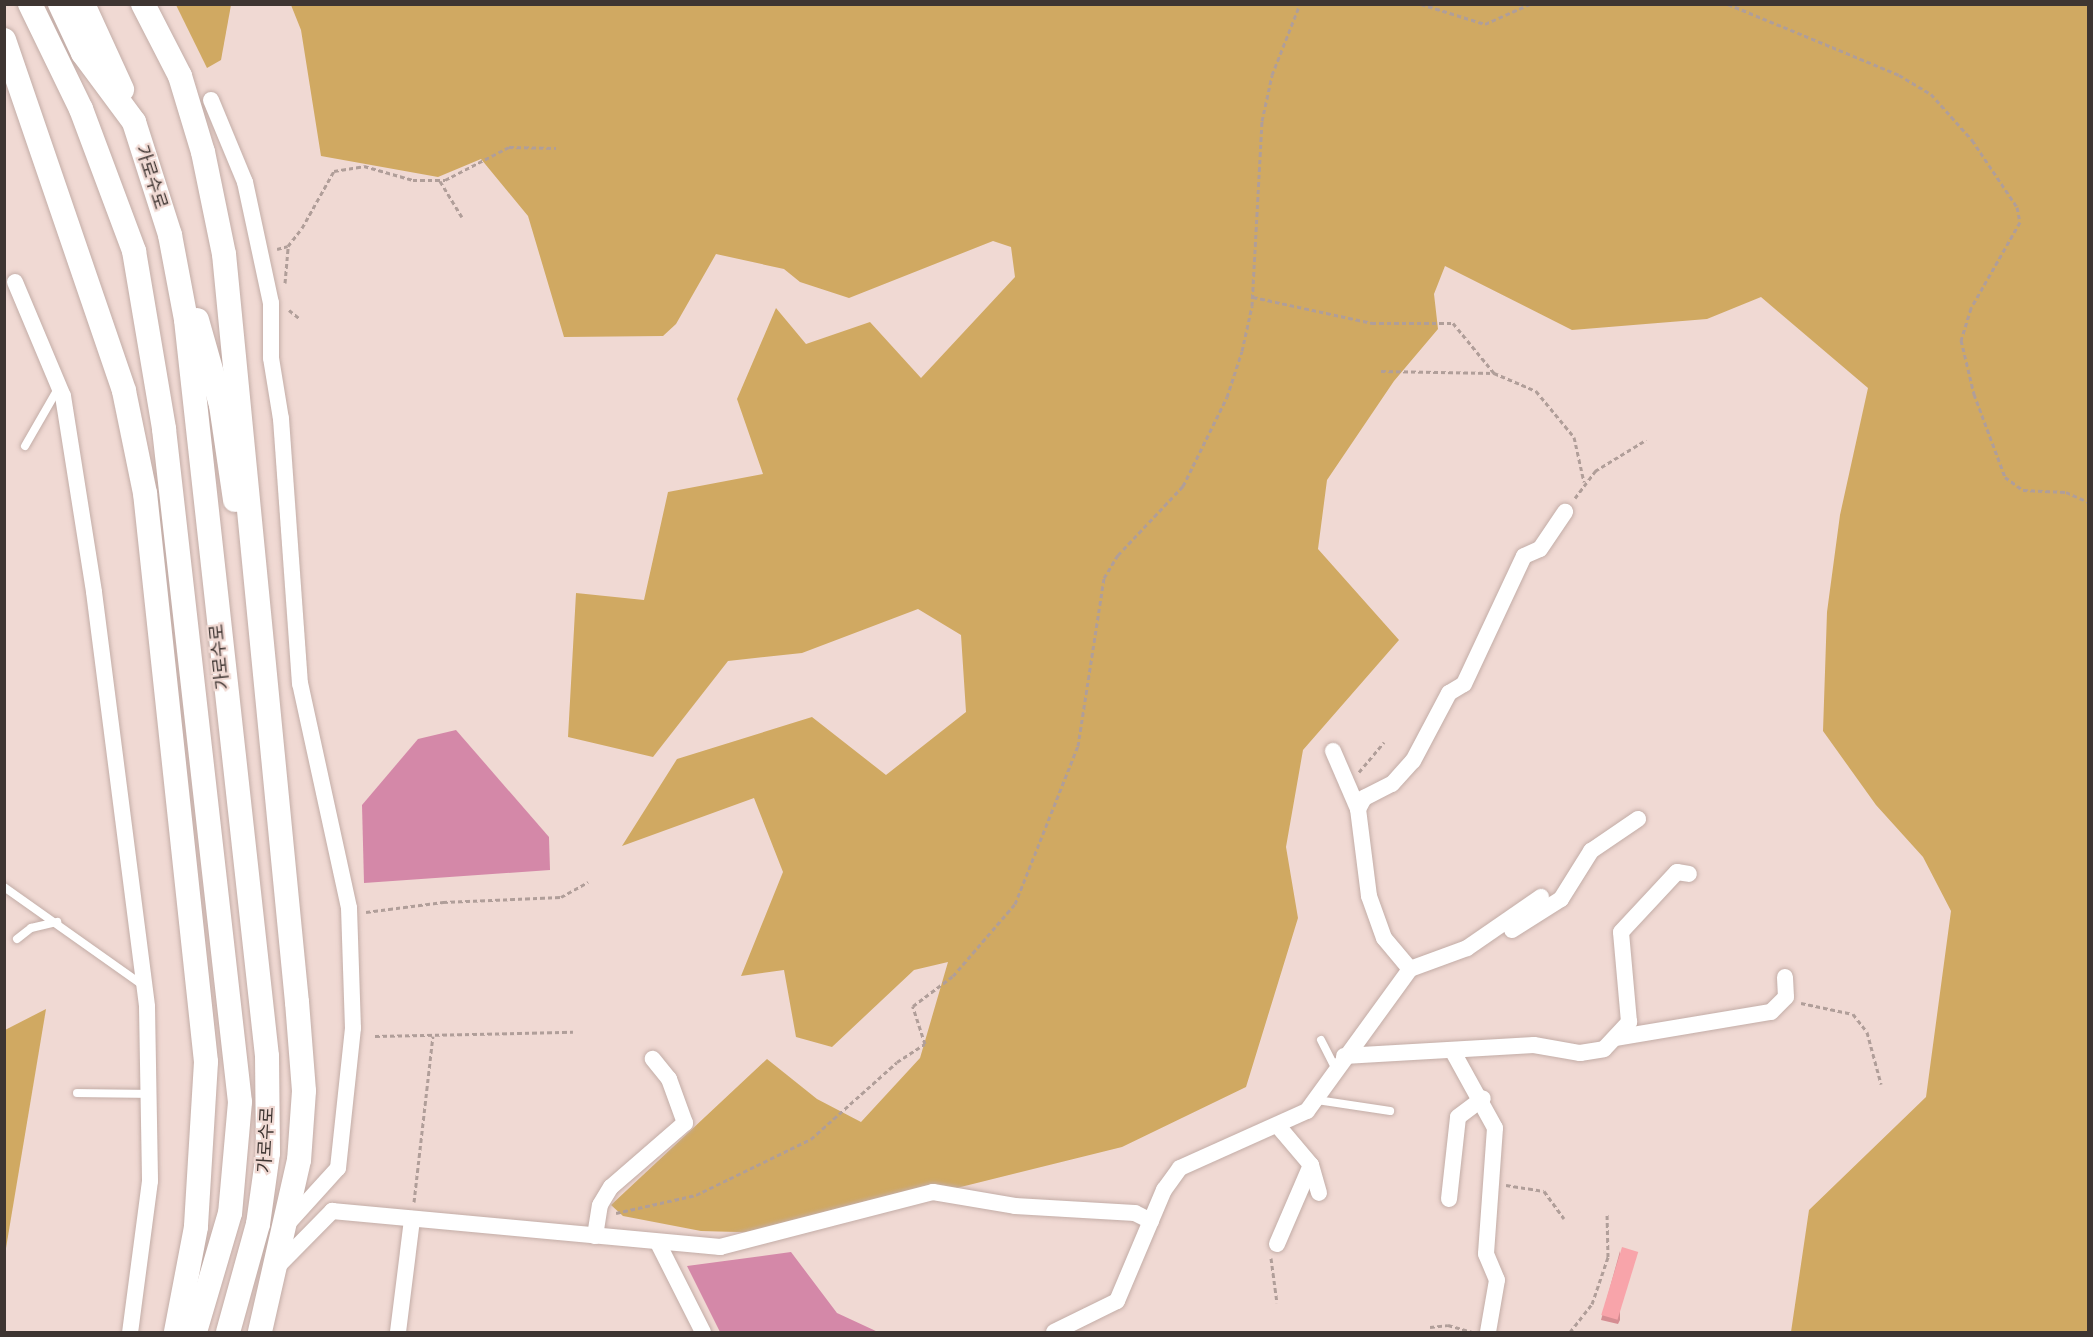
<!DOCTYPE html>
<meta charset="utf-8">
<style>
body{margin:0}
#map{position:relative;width:2093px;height:1337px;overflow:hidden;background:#f0d9d3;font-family:"Work Sans","Noto Sans KR",sans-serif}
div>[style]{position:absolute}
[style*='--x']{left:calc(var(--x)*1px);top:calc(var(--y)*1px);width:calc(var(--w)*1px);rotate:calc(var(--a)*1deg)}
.forest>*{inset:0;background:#d0a962}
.water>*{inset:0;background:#d488a8}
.path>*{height:3px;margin-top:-1.5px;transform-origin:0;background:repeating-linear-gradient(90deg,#b09e99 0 4.5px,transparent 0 7.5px)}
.roads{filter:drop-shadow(0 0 2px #c3ada7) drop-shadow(0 0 2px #c3ada7)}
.service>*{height:8px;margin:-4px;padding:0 4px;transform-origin:4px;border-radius:4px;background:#fff}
.minor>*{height:16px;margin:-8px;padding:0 8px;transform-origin:8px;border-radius:8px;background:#fff}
.secondary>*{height:24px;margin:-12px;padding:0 12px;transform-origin:12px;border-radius:12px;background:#fff}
.wall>*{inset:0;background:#d58d92}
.building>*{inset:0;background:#f8a4aa;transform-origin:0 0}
span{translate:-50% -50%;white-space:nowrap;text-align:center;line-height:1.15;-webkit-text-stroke:4.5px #f0d9d3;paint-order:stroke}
.street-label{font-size:18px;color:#3e3532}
.frame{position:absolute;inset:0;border:6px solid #3e3532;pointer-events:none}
</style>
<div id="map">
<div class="forest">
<i style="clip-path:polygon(176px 5px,231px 5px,221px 60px,207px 68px)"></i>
<i style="clip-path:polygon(291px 5px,2088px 5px,2088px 1332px,1791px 1332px,1809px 1210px,1926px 1097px,1951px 911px,1923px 857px,1876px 805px,1823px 731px,1827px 612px,1840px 515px,1868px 388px,1761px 297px,1707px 319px,1572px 330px,1445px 266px,1434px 294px,1438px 329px,1394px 381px,1327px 480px,1318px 549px,1399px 640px,1303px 750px,1286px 847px,1298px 918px,1246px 1087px,1122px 1147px,776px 1233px,701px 1231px,623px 1216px,611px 1205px,767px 1059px,817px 1099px,861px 1122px,920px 1058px,948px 962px,914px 970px,832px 1047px,796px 1037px,784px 970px,741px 976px,783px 872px,754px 798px,622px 846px,677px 759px,812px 717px,886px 775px,966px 712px,961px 635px,918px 609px,802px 653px,728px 661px,653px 757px,568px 737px,576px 593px,644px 600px,668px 492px,763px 474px,737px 399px,776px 308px,806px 344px,870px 322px,921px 378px,1015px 277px,1011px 247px,993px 241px,849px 298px,800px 282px,784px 269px,716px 254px,676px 324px,663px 336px,564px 337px,528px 216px,481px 159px,438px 177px,321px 156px,301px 30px)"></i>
<i style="clip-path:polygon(46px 1009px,5px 1254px,5px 1030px)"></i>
</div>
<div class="water">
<i style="clip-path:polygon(456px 730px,549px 837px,550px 870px,364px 883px,362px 805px,418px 739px)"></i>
<i style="clip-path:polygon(791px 1252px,837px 1313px,878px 1332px,720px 1332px,687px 1266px)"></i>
</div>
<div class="path">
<i style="--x:1421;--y:4;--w:67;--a:17.4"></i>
<i style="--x:1485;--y:24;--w:49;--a:-24"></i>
<i style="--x:1728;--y:4;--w:185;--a:22.5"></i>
<i style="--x:1899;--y:75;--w:37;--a:31"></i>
<i style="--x:1931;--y:94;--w:62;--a:48.3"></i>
<i style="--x:1972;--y:140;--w:81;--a:56.1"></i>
<i style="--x:2017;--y:207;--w:15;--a:79"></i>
<i style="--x:2020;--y:222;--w:99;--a:119.7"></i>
<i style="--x:1971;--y:308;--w:34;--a:107"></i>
<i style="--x:1961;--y:340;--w:56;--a:76.5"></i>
<i style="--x:1974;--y:394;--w:89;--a:69.5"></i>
<i style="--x:2005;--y:477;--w:22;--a:36"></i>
<i style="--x:2023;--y:490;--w:43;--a:2.7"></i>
<i style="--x:2066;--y:492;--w:24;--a:24"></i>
<i style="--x:440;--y:181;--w:42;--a:58.6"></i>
<i style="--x:277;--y:249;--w:11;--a:-15"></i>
<i style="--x:288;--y:246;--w:23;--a:-52"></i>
<i style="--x:302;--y:228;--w:65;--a:-60.7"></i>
<i style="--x:334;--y:171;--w:30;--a:-9"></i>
<i style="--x:364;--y:166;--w:51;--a:15.9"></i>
<i style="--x:413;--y:180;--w:32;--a:0"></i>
<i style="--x:445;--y:180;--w:72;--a:-27.3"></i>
<i style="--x:509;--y:147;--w:47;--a:1.2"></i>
<i style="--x:285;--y:283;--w:37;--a:-85"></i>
<i style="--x:1253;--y:297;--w:122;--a:12.3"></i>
<i style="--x:1372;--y:323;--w:81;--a:0"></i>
<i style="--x:1453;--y:323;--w:65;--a:50.6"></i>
<i style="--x:289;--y:310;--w:13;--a:39"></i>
<i style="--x:1381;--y:371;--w:113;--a:1"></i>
<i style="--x:1494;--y:373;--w:46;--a:23.2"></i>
<i style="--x:1536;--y:391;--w:60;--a:50.4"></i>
<i style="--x:1574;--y:437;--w:46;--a:77.5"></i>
<i style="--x:1575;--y:498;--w:34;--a:-53"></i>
<i style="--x:1595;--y:471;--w:60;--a:-31.3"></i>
<i style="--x:1359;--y:772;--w:39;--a:-50"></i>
<i style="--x:366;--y:912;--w:78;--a:-7.4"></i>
<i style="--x:443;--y:902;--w:118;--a:-2.4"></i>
<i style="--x:561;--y:897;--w:31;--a:-29"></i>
<i style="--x:1801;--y:1003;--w:53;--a:11.9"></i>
<i style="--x:1853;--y:1014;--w:23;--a:52"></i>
<i style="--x:1867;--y:1032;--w:54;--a:74.9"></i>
<i style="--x:375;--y:1036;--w:198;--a:-1.2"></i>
<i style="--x:1506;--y:1185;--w:38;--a:9"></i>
<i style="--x:1544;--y:1191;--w:34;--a:54"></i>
<i style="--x:414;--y:1202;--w:167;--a:-83.5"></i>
<i style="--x:616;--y:1213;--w:82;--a:-12.7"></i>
<i style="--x:696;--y:1195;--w:128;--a:-26"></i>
<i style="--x:811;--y:1139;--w:115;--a:-41.8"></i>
<i style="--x:897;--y:1062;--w:33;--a:-33"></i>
<i style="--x:925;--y:1044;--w:40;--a:-108"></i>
<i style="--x:913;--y:1006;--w:50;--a:-36.9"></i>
<i style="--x:953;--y:976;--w:95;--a:-49.3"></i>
<i style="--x:1015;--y:904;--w:170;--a:-68.3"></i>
<i style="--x:1078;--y:746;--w:170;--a:-81.2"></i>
<i style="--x:1104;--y:578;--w:27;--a:-59"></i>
<i style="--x:1118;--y:555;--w:95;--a:-46.7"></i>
<i style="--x:1183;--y:486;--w:99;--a:-63.7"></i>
<i style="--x:1227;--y:397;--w:48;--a:-71.9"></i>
<i style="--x:1242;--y:351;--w:46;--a:-77.5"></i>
<i style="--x:1252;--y:306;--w:185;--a:-86.9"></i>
<i style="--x:1262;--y:121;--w:47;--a:-77.7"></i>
<i style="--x:1272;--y:75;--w:76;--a:-68.5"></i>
<i style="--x:1271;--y:1258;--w:45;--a:82.4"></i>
<i style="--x:1430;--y:1327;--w:18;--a:-6"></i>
<i style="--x:1448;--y:1325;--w:25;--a:16"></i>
<i style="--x:1570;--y:1332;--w:36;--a:-52"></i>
<i style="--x:1592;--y:1304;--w:50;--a:-71.2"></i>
<i style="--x:1608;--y:1257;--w:43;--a:-91.3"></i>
</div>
<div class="roads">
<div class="service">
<i style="--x:25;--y:446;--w:68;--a:-60"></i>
<i style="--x:4;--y:887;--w:171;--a:35.3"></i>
<i style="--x:17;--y:939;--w:18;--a:-38"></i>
<i style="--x:31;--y:928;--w:27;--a:-13"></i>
<i style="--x:1321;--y:1040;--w:31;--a:63"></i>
<i style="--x:77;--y:1093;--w:74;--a:0.8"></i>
<i style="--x:1317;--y:1100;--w:74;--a:8.6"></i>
</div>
<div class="minor">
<i style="--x:211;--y:100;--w:89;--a:67.5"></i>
<i style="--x:245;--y:182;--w:124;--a:77.9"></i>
<i style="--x:271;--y:303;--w:55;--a:90"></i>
<i style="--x:271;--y:358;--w:62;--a:80.7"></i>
<i style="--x:281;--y:419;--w:265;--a:85.9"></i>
<i style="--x:300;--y:683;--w:230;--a:77.7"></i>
<i style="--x:349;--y:908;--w:120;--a:88.1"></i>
<i style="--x:353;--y:1028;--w:141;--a:96.1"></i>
<i style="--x:338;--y:1168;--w:73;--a:132.2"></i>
<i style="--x:15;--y:282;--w:124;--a:67.2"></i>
<i style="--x:63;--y:396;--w:198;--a:81"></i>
<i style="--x:94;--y:592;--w:418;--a:82.7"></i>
<i style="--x:147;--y:1007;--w:174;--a:89"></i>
<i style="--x:150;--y:1181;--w:152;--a:97.5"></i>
<i style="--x:1333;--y:751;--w:63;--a:66.7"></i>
<i style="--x:1512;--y:930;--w:58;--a:-32.3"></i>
<i style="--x:1561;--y:899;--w:57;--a:-58"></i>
<i style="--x:1591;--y:851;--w:57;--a:-34.2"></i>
<i style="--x:1410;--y:969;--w:40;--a:-130"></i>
<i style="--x:1384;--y:938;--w:45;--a:-109.7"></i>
<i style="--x:1369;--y:896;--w:88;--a:-97.2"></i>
<i style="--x:1358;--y:809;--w:13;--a:-61"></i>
<i style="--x:1364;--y:798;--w:31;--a:-27"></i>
<i style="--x:1392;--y:784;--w:31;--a:-48"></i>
<i style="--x:1413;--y:761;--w:77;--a:-62.1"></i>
<i style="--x:1449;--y:693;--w:17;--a:-31"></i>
<i style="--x:1464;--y:684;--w:141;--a:-64.9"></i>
<i style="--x:1524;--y:556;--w:17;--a:-24"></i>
<i style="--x:1540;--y:549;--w:45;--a:-56"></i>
<i style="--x:1615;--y:1038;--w:158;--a:-9.5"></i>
<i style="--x:1771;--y:1012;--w:21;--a:-45"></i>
<i style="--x:1786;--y:997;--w:20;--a:-93"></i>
<i style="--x:1452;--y:1050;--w:89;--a:61.1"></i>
<i style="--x:1495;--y:1128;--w:126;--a:94.1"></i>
<i style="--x:1486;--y:1254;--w:28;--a:67"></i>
<i style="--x:1497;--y:1280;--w:53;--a:99.8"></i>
<i style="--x:1344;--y:1056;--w:190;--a:-3.3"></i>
<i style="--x:1534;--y:1045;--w:47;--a:9.9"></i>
<i style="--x:1580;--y:1053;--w:24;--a:-9"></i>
<i style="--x:1604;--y:1049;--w:37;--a:-47"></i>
<i style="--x:1629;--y:1022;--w:90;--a:-95.1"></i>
<i style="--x:1621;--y:932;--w:82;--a:-47"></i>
<i style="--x:1677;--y:872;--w:12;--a:9"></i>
<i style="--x:1278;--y:1126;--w:51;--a:49.8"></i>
<i style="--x:1311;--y:1165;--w:29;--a:74"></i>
<i style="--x:1449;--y:1199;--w:82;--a:-83.7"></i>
<i style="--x:1458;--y:1117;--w:31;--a:-37"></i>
<i style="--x:595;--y:1236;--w:31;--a:-81"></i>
<i style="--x:600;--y:1205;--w:21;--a:-59"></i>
<i style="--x:611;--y:1187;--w:98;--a:-40.9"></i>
<i style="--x:685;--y:1123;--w:47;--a:-110"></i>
<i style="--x:669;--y:1079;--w:26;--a:-129"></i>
<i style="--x:658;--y:1243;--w:100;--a:63.2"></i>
<i style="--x:1277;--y:1244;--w:86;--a:-66.7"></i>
<i style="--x:279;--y:1265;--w:76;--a:-45.5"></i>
<i style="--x:332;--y:1211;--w:390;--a:5.3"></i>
<i style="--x:720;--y:1247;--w:220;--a:-14.5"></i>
<i style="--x:933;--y:1192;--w:83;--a:9.7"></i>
<i style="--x:1015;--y:1206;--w:120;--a:3.3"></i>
<i style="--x:1135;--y:1213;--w:18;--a:27"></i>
<i style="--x:398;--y:1332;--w:114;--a:-82.9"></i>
<i style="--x:1054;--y:1332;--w:70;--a:-26.2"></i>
<i style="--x:1117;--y:1301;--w:121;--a:-67.1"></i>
<i style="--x:1164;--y:1190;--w:27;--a:-54"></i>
<i style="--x:1180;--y:1168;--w:139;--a:-24.2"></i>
<i style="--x:1307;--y:1111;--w:175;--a:-54"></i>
<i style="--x:1410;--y:969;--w:61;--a:-20.2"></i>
<i style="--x:1467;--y:948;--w:90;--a:-34.6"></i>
</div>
<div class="secondary">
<i style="--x:30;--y:4;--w:117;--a:64.1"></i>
<i style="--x:81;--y:109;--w:152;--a:69.5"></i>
<i style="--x:134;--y:251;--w:181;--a:80.4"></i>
<i style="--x:164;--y:429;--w:677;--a:83.56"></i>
<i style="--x:240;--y:1102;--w:111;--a:95.1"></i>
<i style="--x:230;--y:1213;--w:124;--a:106.4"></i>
<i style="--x:60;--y:4;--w:54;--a:64.9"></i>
<i style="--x:83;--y:53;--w:86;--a:53.5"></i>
<i style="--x:134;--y:122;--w:119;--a:72.3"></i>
<i style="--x:170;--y:235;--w:86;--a:79.3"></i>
<i style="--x:186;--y:320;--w:740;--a:83.72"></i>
<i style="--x:267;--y:1056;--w:97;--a:89.4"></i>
<i style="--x:268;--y:1153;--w:72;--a:98"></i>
<i style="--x:258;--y:1224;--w:112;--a:105.5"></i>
<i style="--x:83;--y:4;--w:94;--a:65.4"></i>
<i style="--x:143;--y:4;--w:81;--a:62.8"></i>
<i style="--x:180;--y:76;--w:79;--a:73.2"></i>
<i style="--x:203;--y:152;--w:104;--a:78.4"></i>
<i style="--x:224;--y:254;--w:752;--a:84.43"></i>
<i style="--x:297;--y:1002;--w:89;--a:85.5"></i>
<i style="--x:304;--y:1091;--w:69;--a:94.1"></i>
<i style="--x:299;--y:1160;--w:176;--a:102.8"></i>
<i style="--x:4;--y:40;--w:371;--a:71.1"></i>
<i style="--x:124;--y:391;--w:104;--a:78.4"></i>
<i style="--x:145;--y:493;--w:572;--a:83.88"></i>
<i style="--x:206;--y:1062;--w:165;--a:93.5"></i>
<i style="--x:196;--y:1227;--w:107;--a:100.8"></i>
<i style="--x:197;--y:320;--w:88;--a:74.2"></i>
<i style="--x:221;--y:405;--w:96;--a:81.6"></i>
</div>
</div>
<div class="wall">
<i style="clip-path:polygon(1620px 1251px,1620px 1320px,1618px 1324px,1601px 1320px)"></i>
</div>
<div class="building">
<i style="left:1622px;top:1247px;width:17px;height:71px;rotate:17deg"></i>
</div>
<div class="street-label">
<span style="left:151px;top:177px;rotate:72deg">가로수로</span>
<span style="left:220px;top:657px;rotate:-96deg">가로수로</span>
<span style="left:266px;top:1140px;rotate:-87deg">가로수로</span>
</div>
<div class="frame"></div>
</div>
